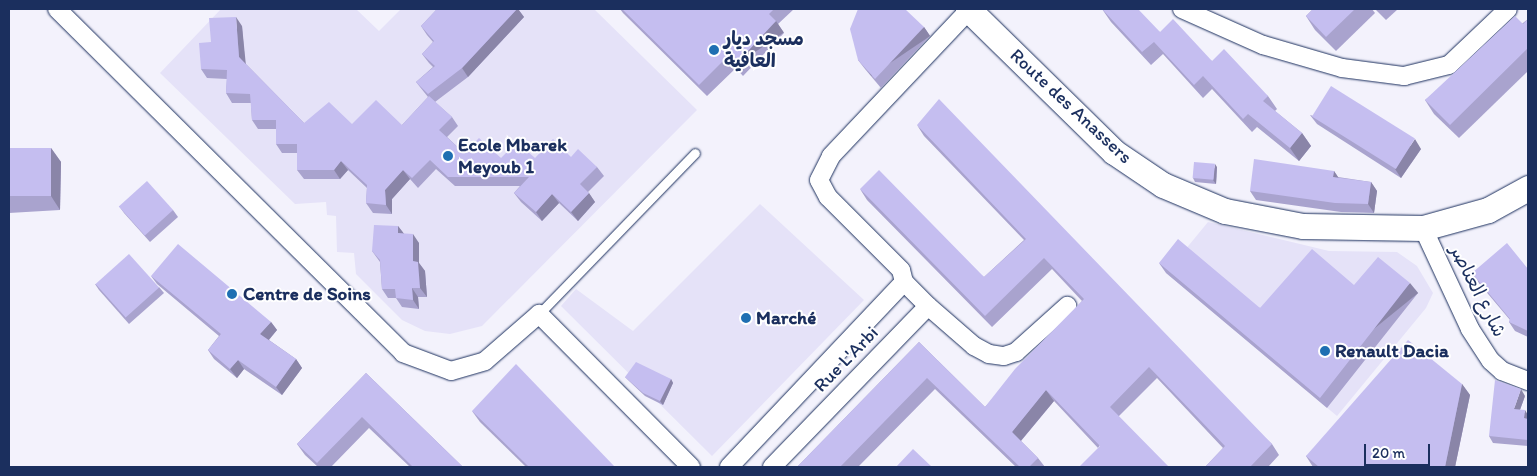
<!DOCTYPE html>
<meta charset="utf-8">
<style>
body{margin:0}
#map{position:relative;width:1537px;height:476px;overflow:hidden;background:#f3f2fc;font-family:Itim,"Playpen Sans Arabic",sans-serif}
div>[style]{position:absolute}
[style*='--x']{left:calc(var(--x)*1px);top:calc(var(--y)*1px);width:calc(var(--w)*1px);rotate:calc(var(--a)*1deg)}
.built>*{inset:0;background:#e5e2f8}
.roads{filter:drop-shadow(0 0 1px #1b2f5e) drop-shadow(0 0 1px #1b2f5e)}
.service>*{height:9px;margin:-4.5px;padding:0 4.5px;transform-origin:4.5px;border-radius:4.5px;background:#fff}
.minor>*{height:18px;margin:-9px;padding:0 9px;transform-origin:9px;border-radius:9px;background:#fff}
.secondary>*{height:25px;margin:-12.5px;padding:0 12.5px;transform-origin:12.5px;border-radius:12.5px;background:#fff}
.wall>*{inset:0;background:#a9a3ce}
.shaded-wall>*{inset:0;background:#8a85a8;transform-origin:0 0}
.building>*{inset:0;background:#c5bef0;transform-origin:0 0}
.dots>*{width:14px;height:14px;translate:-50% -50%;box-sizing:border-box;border:2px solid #fff;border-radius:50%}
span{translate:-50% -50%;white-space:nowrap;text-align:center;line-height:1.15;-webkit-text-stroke:4px #fff;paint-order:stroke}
.poi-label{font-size:19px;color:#1b2f5e;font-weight:700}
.left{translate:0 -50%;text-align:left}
.street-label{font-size:19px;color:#1b2f5e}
.frame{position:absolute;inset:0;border:10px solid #1b2f5e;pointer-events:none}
.scale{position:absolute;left:1364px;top:444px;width:66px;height:22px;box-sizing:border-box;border:2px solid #1b2f5e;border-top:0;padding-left:6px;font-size:15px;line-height:18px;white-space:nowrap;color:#1b2f5e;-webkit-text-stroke:4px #fff;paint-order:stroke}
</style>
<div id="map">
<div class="built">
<i style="clip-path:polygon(221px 9px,356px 9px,379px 31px,401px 9px,594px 9px,697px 110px,482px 326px,450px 334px,425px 331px,402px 320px,356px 274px,354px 253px,337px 252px,336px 216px,327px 215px,326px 202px,295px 204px,160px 73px)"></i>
<i style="clip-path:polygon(760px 204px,864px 300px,712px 456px,561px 306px,576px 289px,633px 331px)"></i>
<i style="clip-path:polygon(1208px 222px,1329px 251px,1397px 252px,1417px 266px,1433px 293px,1426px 308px,1337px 416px,1166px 273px)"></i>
</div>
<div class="roads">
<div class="service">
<i style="--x:539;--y:314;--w:224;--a:-45.9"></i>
</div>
<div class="minor">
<i style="--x:57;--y:9;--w:488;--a:44.8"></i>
<i style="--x:403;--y:353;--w:51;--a:20.6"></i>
<i style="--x:451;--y:371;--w:35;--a:-16"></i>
<i style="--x:485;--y:361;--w:72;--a:-41"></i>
<i style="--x:539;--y:314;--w:216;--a:45.2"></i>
<i style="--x:1182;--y:9;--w:89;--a:24"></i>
<i style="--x:1263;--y:45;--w:82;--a:16.2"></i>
<i style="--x:1342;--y:68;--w:63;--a:7.4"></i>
<i style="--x:1404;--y:76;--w:46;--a:-13.7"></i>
<i style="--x:1449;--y:65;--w:81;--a:-43.5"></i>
<i style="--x:1423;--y:228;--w:111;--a:65"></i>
<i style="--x:1470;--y:329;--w:38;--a:57"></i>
<i style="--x:1491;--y:361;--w:15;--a:42"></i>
<i style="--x:1502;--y:371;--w:28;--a:21"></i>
<i style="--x:928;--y:306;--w:61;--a:41"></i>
<i style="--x:974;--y:346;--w:17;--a:28"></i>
<i style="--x:989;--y:354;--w:15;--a:8"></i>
<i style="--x:1004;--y:356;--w:13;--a:-18"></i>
<i style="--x:1016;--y:352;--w:69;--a:-42"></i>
<i style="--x:729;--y:467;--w:255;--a:-46.6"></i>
<i style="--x:904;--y:282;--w:12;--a:-104"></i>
<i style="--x:901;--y:270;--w:103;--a:-135"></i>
<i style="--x:828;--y:197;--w:19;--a:-118"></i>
<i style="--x:819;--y:180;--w:27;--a:-63"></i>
<i style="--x:831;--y:156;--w:201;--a:-46.6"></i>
<i style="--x:772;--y:467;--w:224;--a:-45.9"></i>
<i style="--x:928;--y:306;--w:34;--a:-135"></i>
</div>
<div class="secondary">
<i style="--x:968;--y:9;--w:204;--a:44.4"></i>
<i style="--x:1114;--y:152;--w:59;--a:34"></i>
<i style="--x:1163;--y:185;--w:67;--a:22.8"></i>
<i style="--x:1225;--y:211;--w:79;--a:10.9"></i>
<i style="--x:1303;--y:226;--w:120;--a:1"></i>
<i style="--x:1423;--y:228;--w:67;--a:-15.5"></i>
<i style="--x:1488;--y:210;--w:46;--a:-28.8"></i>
</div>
</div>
<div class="wall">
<i style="clip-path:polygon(437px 9px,518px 9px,524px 17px,468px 77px,435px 102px,452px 117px,458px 126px,447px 137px,464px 153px,501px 158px,535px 158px,571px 157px,597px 167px,604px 176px,588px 192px,595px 202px,578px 221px,559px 203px,542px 221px,521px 202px,514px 193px,520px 186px,455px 186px,436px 169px,418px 188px,410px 179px,392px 199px,392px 214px,373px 213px,366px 203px,367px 188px,348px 170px,340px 179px,304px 179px,297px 170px,297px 153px,282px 153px,276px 144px,276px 129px,258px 129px,252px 120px,251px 103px,232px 103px,226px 93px,227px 79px,207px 78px,201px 69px,211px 42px,242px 26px,245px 63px,304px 123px,402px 125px,428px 97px,416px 82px,433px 67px,429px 63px,422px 54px,433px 42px,427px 35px,421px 26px)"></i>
<i style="clip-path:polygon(620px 9px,794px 9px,778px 24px,784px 33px,743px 76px,736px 68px,707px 96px,623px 13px)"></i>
<i style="clip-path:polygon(1102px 9px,1160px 32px,1212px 61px,1268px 96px,1277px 109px,1275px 111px,1302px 133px,1311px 146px,1299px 161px,1257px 127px,1252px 132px,1212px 89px,1203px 98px,1163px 54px,1151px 65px,1111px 22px)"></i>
<i style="clip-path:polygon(1313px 9px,1372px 9px,1375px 13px,1336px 51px,1315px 30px,1306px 16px)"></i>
<i style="clip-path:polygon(1375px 9px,1398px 9px,1386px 20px)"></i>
<i style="clip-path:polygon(1528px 19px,1528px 71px,1459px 138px,1434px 114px,1425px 100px)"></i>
<i style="clip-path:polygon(924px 27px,930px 36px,881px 88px,865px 69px,858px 60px)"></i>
<i style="clip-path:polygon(1310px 115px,1421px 149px,1401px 178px,1317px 124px)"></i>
<i style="clip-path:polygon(917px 125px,1272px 444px,1279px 455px,1268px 467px,1205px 467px,1223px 448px,1157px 378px,1119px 416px,1098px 448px,1054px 401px,1021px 441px,1038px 458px,1045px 467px,1016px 467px,935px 389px,858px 467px,797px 467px,919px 342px,985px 407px,1082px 301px,1052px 269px,992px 327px,867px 200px,860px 189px,984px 277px,1024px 240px,924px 136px)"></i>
<i style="clip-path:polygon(51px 148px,61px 162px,60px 210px,9px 213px,9px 150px)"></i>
<i style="clip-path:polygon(1217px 167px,1216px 184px,1195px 182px,1193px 178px)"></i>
<i style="clip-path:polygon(1334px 171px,1338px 177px,1371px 182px,1377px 191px,1374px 213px,1341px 212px,1256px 200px,1250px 191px)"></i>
<i style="clip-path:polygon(119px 206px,173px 210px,178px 217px,150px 242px,124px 213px)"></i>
<i style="clip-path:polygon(398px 226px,404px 234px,419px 243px,419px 263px,425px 271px,427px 297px,418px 297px,419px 309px,402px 307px,396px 298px,388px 298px,382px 289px,380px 262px,372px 251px)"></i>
<i style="clip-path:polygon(1159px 263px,1260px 308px,1354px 285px,1418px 293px,1327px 408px,1166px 273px)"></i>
<i style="clip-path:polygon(1528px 269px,1528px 337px,1515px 331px,1509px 322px,1510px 320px,1478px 282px,1472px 273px)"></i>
<i style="clip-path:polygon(151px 276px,271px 322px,277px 330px,269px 340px,296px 359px,302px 368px,282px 395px,244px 369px,237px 378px,214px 359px,208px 350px,219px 336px,157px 284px)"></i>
<i style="clip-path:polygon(95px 284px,159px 287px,164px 293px,129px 324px,99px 290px)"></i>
<i style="clip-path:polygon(366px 373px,463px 467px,410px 467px,369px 428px,331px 467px,318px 467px,305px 455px,297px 444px)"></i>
<i style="clip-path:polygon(625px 377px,671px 379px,673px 383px,663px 405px,645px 396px,628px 380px)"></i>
<i style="clip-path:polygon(1462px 384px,1470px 395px,1455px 467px,1313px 467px,1306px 456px)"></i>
<i style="clip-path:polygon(1525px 396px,1520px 410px,1528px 415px,1528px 446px,1493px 443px,1489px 436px)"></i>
<i style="clip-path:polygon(472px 411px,615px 467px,526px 467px,480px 422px)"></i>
</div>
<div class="shaded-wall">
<i style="clip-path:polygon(517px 9px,518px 9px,524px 17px,468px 77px,462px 68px)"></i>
<i style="clip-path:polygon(236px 17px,242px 26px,246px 66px,239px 57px)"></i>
<i style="left:776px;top:21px;width:14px;height:60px;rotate:56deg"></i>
<i style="left:924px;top:27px;width:11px;height:71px;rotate:56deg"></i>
<i style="clip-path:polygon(1302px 133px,1311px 146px,1299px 161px,1290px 148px)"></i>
<i style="clip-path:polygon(1415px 139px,1421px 149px,1401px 178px,1395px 169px)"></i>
<i style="clip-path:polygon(51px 148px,61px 162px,60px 210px,51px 196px)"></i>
<i style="clip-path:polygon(341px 161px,348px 170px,340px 179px,334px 170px)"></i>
<i style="clip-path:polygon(1215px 164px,1217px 167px,1216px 184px,1213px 180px)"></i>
<i style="clip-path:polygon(403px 170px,410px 179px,392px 199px,392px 214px,386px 205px,385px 190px)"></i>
<i style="clip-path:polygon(1334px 171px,1340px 180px,1333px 177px)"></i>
<i style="clip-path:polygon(1371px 182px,1377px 191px,1374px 213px,1368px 204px)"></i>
<i style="clip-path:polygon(589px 193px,595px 202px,578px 221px,571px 212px)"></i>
<i style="clip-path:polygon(552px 194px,559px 203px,542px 221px,536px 212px)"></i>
<i style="clip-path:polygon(398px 226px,405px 235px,398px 233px)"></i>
<i style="clip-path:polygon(413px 234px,419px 243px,419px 263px,425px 271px,427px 297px,420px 288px,413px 261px)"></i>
<i style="left:1410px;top:283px;width:13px;height:146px;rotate:51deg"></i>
<i style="clip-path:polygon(412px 288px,418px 297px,419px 309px,413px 300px)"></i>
<i style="clip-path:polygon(271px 322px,277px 330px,266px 343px,260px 334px)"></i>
<i style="clip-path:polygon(296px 359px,302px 368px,282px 395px,276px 387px)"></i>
<i style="clip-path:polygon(238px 360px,244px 369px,237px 378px,230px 369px)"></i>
<i style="clip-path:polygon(671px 379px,673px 383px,663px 405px,660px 401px)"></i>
<i style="clip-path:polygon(1462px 384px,1470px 395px,1455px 467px,1445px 467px)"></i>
<i style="clip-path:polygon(1521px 389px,1525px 396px,1518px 415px,1514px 409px)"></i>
<i style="clip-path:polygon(1046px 390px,1054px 401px,1019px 443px,1012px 432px)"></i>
<i style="clip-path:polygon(1525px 410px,1528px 415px,1528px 424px,1524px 418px)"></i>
</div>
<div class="building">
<i style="clip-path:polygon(437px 9px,517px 9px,462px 68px,428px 94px,416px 82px,435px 66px,422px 54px,434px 41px,421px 26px)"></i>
<i style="clip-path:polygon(622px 9px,774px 9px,769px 14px,776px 21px,735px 65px,728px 56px,699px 85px)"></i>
<i style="clip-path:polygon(858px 9px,905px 9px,924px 27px,875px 79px,858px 60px,850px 29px)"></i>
<i style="clip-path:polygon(1102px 9px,1138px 9px,1160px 32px,1173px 19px,1212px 61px,1224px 49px,1268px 96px,1263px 101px,1302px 133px,1290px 148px,1248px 114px,1243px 119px,1203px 76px,1194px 85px,1154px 42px,1142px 52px)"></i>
<i style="clip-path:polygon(1313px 9px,1355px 9px,1326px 37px,1306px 16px)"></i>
<i style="clip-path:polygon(1515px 16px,1523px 24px,1528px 19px,1528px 48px,1450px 125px,1425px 100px)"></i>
<i style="clip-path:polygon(236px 17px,239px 57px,304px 123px,329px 102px,352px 124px,376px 100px,402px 125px,429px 96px,452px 117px,439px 130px,464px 153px,479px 138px,501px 158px,517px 142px,535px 158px,553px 139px,571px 157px,578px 149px,597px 167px,580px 184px,589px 193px,571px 212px,552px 194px,536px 212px,514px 193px,529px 177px,448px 177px,430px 160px,412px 178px,403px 170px,385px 190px,386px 205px,366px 203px,367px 185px,341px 161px,334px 170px,297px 170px,297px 144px,276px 144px,276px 120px,252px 120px,250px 94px,226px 93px,227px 70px,201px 69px,199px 43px,211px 42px,209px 18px)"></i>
<i style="left:1331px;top:86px;width:99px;height:36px;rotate:32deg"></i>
<i style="clip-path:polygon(939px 99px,1272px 444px,1250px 467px,1205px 467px,1225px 446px,1149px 367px,1110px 407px,1169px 467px,1079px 467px,1100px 446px,1046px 390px,1012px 432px,1038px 458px,1029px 467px,1020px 467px,927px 378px,840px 467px,797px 467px,919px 342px,985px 407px,1015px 369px,1084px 299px,1044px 258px,985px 316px,860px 189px,879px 170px,984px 277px,1026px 239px,917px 125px)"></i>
<i style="left:51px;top:148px;width:48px;height:42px;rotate:90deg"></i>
<i style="clip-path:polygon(1254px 159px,1334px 171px,1333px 177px,1371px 182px,1368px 204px,1335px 203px,1250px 191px)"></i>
<i style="left:1194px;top:162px;width:21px;height:16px;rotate:5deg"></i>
<i style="left:147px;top:181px;width:39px;height:38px;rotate:48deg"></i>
<i style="clip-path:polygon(374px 225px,398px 226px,398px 233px,413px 234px,413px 261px,418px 262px,420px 288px,412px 288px,413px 300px,396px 298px,395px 289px,382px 289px,380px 260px,372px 251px)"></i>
<i style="clip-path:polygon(1178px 239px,1260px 308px,1312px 249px,1354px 285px,1378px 257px,1410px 283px,1320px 398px,1159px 263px)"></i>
<i style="clip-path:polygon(1507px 243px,1528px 269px,1528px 331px,1509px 322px,1510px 319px,1472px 273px)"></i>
<i style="clip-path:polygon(178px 244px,271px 322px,260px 334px,296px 359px,276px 387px,238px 360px,230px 369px,208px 350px,221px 334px,151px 276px)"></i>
<i style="left:129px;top:254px;width:45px;height:45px;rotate:48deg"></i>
<i style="clip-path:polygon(1408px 340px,1462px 384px,1445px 467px,1319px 467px,1306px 456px)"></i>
<i style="clip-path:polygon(636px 362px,671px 379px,660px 401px,643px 393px,625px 377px)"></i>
<i style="clip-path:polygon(516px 364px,615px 467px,529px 467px,472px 411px)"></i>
<i style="clip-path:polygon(366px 373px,463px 467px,413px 467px,362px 417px,317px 463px,297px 444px)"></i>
<i style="clip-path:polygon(1495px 380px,1521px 389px,1514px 409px,1525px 410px,1524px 418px,1528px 419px,1528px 440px,1489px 436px)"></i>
<i style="clip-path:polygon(913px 449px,932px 467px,896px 467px)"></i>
</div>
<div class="dots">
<i style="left:714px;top:50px;background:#1f6fb2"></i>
<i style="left:448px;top:156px;background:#1f6fb2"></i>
<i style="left:232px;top:294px;background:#1f6fb2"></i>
<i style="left:746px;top:318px;background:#1f6fb2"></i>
<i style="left:1325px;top:351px;background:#1f6fb2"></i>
</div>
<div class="poi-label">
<span class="left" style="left:724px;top:50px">مسجد ديار<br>العافية</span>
<span class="left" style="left:458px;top:156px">Ecole Mbarek<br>Meyoub 1</span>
<span class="left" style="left:243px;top:294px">Centre de Soins</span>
<span class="left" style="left:756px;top:318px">Marché</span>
<span class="left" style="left:1335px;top:351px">Renault Dacia</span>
</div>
<div class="street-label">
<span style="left:1071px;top:106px;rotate:43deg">Route des Anassers</span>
<span style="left:1478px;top:291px;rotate:63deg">شارع العناصر</span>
<span style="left:846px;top:359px;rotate:-46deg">Rue L'Arbi</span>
</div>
<div class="frame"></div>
<div class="scale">20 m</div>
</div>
